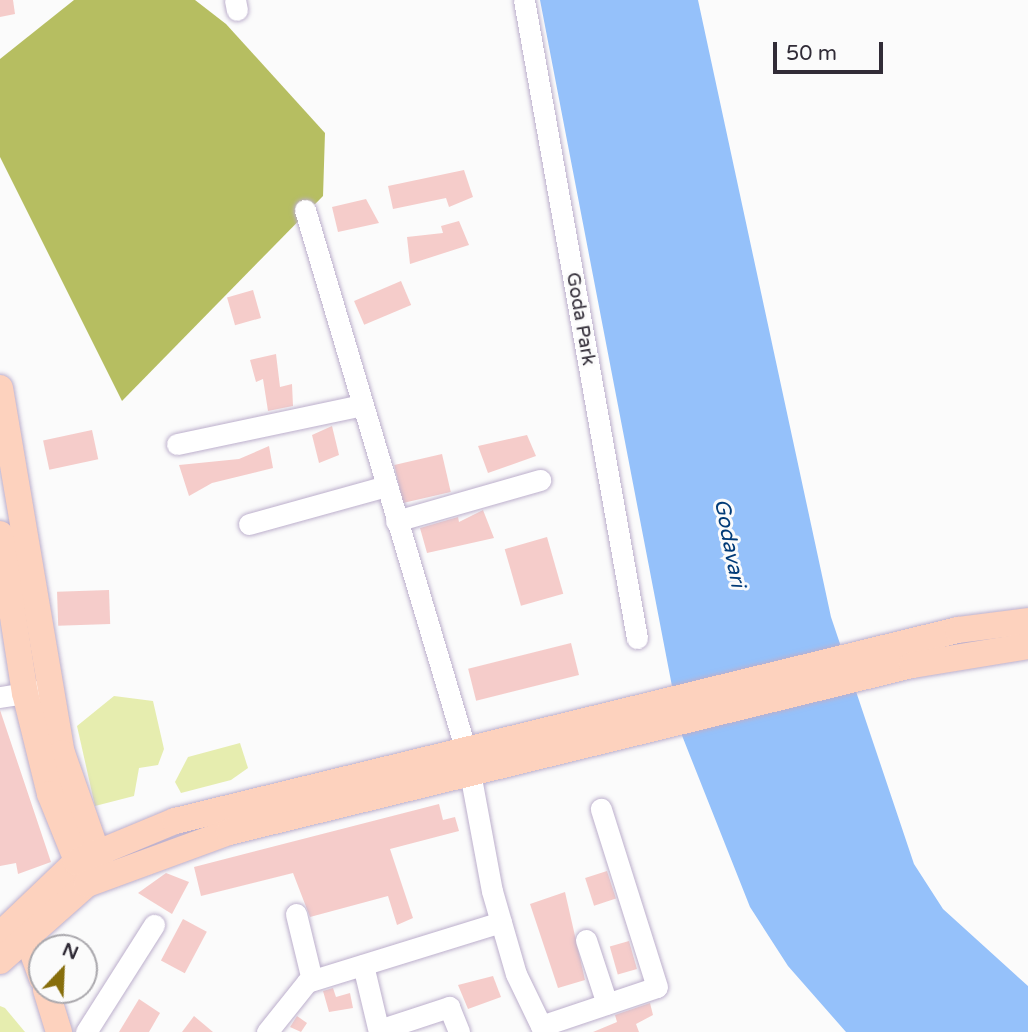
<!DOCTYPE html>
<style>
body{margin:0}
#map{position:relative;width:1028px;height:1032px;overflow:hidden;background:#fbfbfb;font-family:"Varela Round",sans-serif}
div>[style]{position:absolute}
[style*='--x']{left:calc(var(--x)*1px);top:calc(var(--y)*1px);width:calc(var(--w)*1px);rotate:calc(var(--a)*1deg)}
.green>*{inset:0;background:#e6edaf}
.forest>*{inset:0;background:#b6be61}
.water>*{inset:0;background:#95c1fa}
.building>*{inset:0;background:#f5ccca;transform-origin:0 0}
.roads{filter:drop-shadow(0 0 2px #bcafcc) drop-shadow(0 0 2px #bcafcc)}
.minor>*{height:21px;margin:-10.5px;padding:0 10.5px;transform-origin:10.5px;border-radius:10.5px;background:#fff}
.major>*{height:26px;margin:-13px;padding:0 13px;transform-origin:13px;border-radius:13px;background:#fdd2be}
span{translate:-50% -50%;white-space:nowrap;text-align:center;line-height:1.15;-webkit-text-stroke:6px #fbfbfb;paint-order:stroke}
.street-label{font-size:19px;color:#312c37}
.water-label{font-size:21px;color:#003a77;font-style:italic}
.north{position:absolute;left:28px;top:934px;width:70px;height:70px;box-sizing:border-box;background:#fbfbfb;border:2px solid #aaa8ad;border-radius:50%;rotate:23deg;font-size:19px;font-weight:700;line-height:28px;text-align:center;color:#312c37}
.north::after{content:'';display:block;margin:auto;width:24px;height:32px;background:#876e0c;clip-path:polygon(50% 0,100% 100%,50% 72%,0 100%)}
.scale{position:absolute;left:773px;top:42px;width:110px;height:32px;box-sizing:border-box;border:4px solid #312c37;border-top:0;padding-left:9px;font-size:21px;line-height:24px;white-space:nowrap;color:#312c37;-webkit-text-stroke:5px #fbfbfb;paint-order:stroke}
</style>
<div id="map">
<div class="green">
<i style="clip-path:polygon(114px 696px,153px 701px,164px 749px,158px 765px,139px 768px,134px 796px,95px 806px,77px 726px)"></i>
<i style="clip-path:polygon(240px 743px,248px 768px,231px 780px,181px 793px,175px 782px,188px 757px)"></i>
<i style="clip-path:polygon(0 1006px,5px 1008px,25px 1032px,0 1032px)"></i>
</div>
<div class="forest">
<i style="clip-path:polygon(74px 0,195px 0,226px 24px,325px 133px,323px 196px,122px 401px,0 157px,0 59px)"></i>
</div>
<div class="water">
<i style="clip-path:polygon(540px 0,698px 0,831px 617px,914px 864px,943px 909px,1028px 986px,1028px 1032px,846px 1032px,788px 966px,750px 907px,681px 733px)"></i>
</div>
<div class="building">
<i style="clip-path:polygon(0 0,13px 0,15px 14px,0 17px)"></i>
<i style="clip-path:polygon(464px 170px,473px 197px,449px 207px,446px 198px,393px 209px,388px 186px)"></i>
<i style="clip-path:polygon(366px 199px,379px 223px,338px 232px,332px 207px)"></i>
<i style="clip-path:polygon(459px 221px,469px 245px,410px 264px,407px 237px,443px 233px,441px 226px)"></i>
<i style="left:401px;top:281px;width:26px;height:51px;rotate:67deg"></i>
<i style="left:253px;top:290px;width:29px;height:27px;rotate:74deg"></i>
<i style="clip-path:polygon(276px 354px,280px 387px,292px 384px,293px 406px,268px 411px,263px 379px,256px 382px,250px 360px)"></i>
<i style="clip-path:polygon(332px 426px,339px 455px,319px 463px,312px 435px)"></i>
<i style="left:92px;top:430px;width:30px;height:50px;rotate:78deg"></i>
<i style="clip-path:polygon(527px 435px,536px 456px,488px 473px,478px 446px)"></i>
<i style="clip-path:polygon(269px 446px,273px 468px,212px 483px,189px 496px,179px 465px,239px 459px)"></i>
<i style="left:442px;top:454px;width:39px;height:49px;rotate:77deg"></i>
<i style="clip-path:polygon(483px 510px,494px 538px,427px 553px,420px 528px,458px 517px,459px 522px)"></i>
<i style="left:547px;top:537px;width:59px;height:44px;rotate:74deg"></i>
<i style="left:109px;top:590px;width:34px;height:52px;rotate:88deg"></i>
<i style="left:571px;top:643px;width:33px;height:106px;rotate:76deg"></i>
<i style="clip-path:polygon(0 710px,51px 862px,18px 874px,16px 863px,0 866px)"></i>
<i style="clip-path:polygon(439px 804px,443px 820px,455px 817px,459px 831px,390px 849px,413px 918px,397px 925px,388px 896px,310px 917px,293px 873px,201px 896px,194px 867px)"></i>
<i style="left:607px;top:871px;width:29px;height:23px;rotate:72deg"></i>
<i style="clip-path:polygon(166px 873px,189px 882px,172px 914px,138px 893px)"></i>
<i style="clip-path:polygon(565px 892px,585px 980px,558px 988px,530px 904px)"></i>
<i style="left:183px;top:919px;width:27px;height:47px;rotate:28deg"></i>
<i style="left:629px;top:941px;width:29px;height:20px;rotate:74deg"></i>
<i style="clip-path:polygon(493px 976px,501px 997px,468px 1009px,458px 985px)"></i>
<i style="clip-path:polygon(333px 988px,336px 997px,350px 993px,353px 1008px,329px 1012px,323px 991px)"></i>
<i style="clip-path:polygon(139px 999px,160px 1013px,149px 1032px,119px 1032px)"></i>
<i style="clip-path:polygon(650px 1003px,653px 1015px,636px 1024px,639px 1032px,593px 1032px,617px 1022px,615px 1015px)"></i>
<i style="clip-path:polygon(194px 1016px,213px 1032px,182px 1032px)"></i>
<i style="clip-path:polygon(297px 1016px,307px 1023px,301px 1032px,290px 1027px)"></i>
</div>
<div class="roads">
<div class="minor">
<i style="--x:235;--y:0;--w:10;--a:79"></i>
<i style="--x:524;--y:0;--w:648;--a:79.96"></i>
<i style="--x:305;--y:210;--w:564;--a:73.43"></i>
<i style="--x:466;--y:751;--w:142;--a:79.5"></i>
<i style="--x:492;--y:891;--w:86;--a:73.9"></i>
<i style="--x:516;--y:974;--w:64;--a:64.2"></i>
<i style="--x:177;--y:444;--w:189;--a:-11.9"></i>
<i style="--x:396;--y:521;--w:150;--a:-15.9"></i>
<i style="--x:249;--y:524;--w:142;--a:-15.5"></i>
<i style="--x:0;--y:697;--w:39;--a:-9"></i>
<i style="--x:296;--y:914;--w:68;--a:76.4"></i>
<i style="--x:586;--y:940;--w:67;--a:71.8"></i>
<i style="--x:363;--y:965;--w:69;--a:76.6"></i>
<i style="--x:541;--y:1026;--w:122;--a:-18.6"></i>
<i style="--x:657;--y:987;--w:187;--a:-107.5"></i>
<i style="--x:379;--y:1030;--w:74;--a:-18.2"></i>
<i style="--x:449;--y:1007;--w:27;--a:68"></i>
<i style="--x:86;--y:1032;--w:127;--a:-57.6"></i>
<i style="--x:267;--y:1032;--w:64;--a:-51.3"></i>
<i style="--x:307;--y:982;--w:203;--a:-17.2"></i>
</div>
<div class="major">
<i style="--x:0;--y:388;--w:370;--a:80.4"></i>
<i style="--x:62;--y:753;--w:121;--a:70.7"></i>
<i style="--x:0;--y:534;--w:161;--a:81.1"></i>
<i style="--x:25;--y:693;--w:104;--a:76.1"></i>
<i style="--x:50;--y:794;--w:91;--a:68"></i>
<i style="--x:22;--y:923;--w:59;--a:70"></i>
<i style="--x:0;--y:935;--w:105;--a:-43.8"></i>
<i style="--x:76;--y:862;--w:107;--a:-22.5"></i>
<i style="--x:175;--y:821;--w:806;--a:-13.71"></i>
<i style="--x:958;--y:630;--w:71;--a:-7.3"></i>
<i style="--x:0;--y:961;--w:116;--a:-41.5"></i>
<i style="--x:87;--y:884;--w:151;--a:-20.1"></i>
<i style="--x:229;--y:832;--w:703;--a:-13.74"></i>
<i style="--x:912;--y:665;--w:118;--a:-9.3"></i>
<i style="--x:46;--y:990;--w:44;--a:72.8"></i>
</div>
</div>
<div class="street-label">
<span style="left:580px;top:319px;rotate:80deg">Goda Park</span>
</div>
<div class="water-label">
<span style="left:729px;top:543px;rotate:79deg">Godavari</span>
</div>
<div class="north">N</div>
<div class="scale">50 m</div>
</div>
